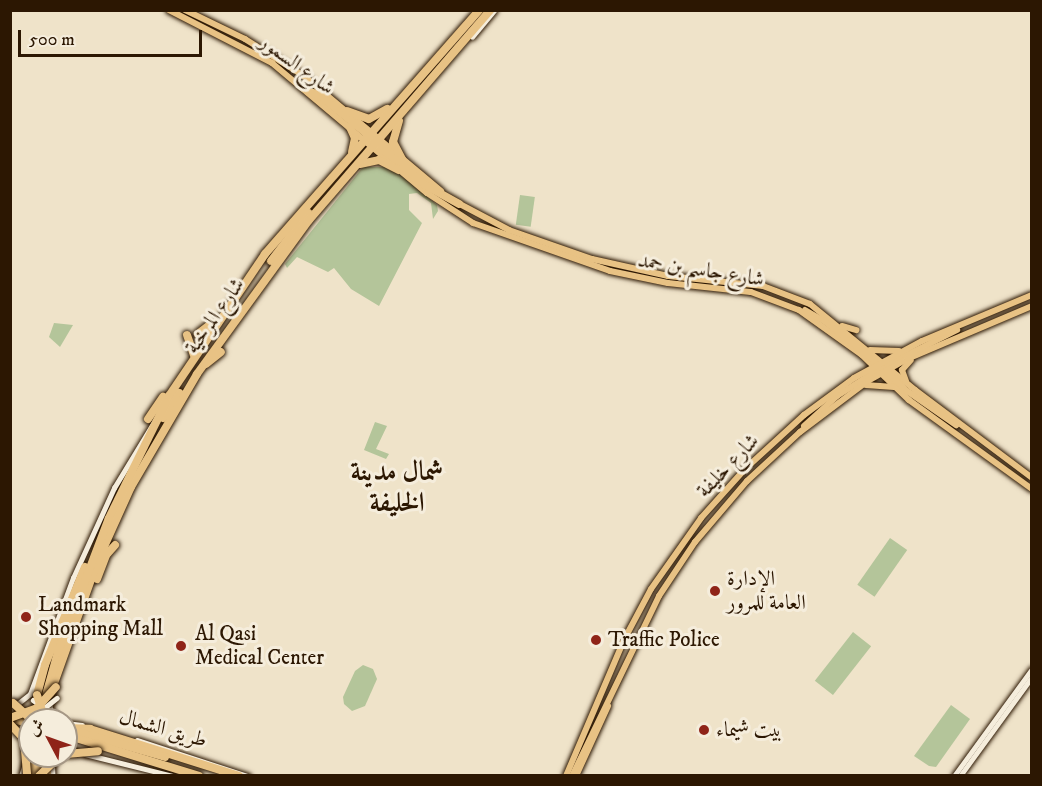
<!DOCTYPE html>
<meta charset="utf-8">
<style>
body{margin:0}
#map{position:relative;width:1042px;height:786px;overflow:hidden;background:#efe3c9;font-family:"IM FELL DW Pica",Amiri,serif}
div>[style]{position:absolute}
[style*='--x']{left:calc(var(--x)*1px);top:calc(var(--y)*1px);width:calc(var(--w)*1px);rotate:calc(var(--a)*1deg)}
.green>*{inset:0;background:#b4c59a;transform-origin:0 0}
.roads{filter:drop-shadow(0 0 2px #2c1702) drop-shadow(0 0 2px #2c1702)}
.secondary>*{height:4.5px;margin:-2.25px;padding:0 2.25px;transform-origin:2.25px;border-radius:2.25px;background:#f5eddc}
.primary>*{height:6px;margin:-3px;padding:0 3px;transform-origin:3px;border-radius:3px;background:#e8c284}
.highway>*{height:8px;margin:-4px;padding:0 4px;transform-origin:4px;border-radius:4px;background:#e8c284}
.bridges{filter:drop-shadow(0 0 2px #2c1702) drop-shadow(0 0 2px #2c1702)}
.secondary-bridge>*{height:4.5px;margin:-2.25px;padding:0 2.25px;transform-origin:2.25px;border-radius:2.25px;background:#f5eddc}
.highway-bridge>*{height:8px;margin:-4px;padding:0 4px;transform-origin:4px;border-radius:4px;background:#e8c284}
.dots>*{width:16px;height:16px;translate:-50% -50%;box-sizing:border-box;border:3px solid #f5eddc;border-radius:50%}
span{translate:-50% -50%;white-space:nowrap;text-align:center;line-height:1.15;-webkit-text-stroke:6px #f5eddc;paint-order:stroke}
.street-label{font-size:21px;color:#2c1702}
.poi-label{font-size:21px;color:#2c1702}
.left{translate:0 -50%;text-align:left}
.district-label{font-size:27px;color:#2c1702;font-weight:700}
.frame{position:absolute;inset:0;border:12px solid #2c1702;pointer-events:none}
.north{position:absolute;left:18px;top:708px;width:60px;height:60px;box-sizing:border-box;background:#f5eddc;border:2px solid #a59785;border-radius:50%;rotate:311deg;font-size:16px;font-weight:700;line-height:24px;text-align:center;color:#2c1702}
.north::after{content:'';display:block;margin:auto;width:21px;height:27px;background:#8f2418;clip-path:polygon(50% 0,100% 100%,50% 72%,0 100%)}
.scale{position:absolute;left:18px;top:30px;width:184px;height:27px;box-sizing:border-box;border:3px solid #2c1702;border-top:0;padding-left:8px;font-size:18px;line-height:21px;white-space:nowrap;color:#2c1702;-webkit-text-stroke:4px #f5eddc;paint-order:stroke}
</style>
<div id="map">
<div class="green">
<i style="clip-path:polygon(363px 167px,391px 167px,437px 205px,438px 211px,433px 219px,431px 203px,417px 193px,409px 194px,409px 210px,422px 223px,379px 306px,351px 289px,334px 268px,328px 272px,297px 257px,287px 268px,285px 264px)"></i>
<i style="left:520px;top:195px;width:15px;height:30px;rotate:8deg"></i>
<i style="clip-path:polygon(54px 323px,73px 325px,60px 347px,49px 337px)"></i>
<i style="clip-path:polygon(375px 422px,387px 426px,376px 449px,389px 454px,386px 459px,364px 450px)"></i>
<i style="left:890px;top:538px;width:21px;height:57px;rotate:35deg"></i>
<i style="left:853px;top:632px;width:23px;height:62px;rotate:38deg"></i>
<i style="clip-path:polygon(363px 665px,373px 669px,377px 679px,365px 706px,352px 711px,344px 704px,343px 697px,355px 671px)"></i>
<i style="clip-path:polygon(951px 705px,970px 719px,936px 767px,929px 766px,914px 756px)"></i>
</div>
<div class="roads">
<div class="secondary">
<i style="--x:472;--y:37;--w:35;--a:-50"></i>
<i style="--x:52;--y:692;--w:16;--a:97"></i>
<i style="--x:50;--y:708;--w:14;--a:56"></i>
<i style="--x:16;--y:705;--w:18;--a:-38"></i>
<i style="--x:30;--y:694;--w:124;--a:-69.7"></i>
<i style="--x:73;--y:578;--w:99;--a:-65.5"></i>
<i style="--x:114;--y:488;--w:83;--a:-58.8"></i>
<i style="--x:66;--y:723;--w:16;--a:7"></i>
<i style="--x:137;--y:740;--w:117;--a:18"></i>
<i style="--x:66;--y:747;--w:12;--a:24"></i>
<i style="--x:85;--y:754;--w:91;--a:14"></i>
<i style="--x:27;--y:756;--w:10;--a:-73"></i>
<i style="--x:52;--y:756;--w:20;--a:87"></i>
<i style="--x:21;--y:776;--w:13;--a:-72"></i>
<i style="--x:954;--y:776;--w:132;--a:-53.9"></i>
<i style="--x:960;--y:776;--w:122;--a:-54"></i>
</div>
<div class="primary">
<i style="--x:169;--y:10;--w:116;--a:27.2"></i>
<i style="--x:272;--y:63;--w:202;--a:40"></i>
<i style="--x:427;--y:193;--w:55;--a:33.1"></i>
<i style="--x:473;--y:223;--w:145;--a:19.3"></i>
<i style="--x:610;--y:271;--w:59;--a:11.7"></i>
<i style="--x:668;--y:283;--w:83;--a:6.2"></i>
<i style="--x:751;--y:292;--w:51;--a:20.6"></i>
<i style="--x:799;--y:310;--w:77;--a:35.5"></i>
<i style="--x:862;--y:355;--w:65;--a:43.8"></i>
<i style="--x:909;--y:400;--w:152;--a:35.9"></i>
<i style="--x:185;--y:10;--w:67;--a:25.8"></i>
<i style="--x:245;--y:39;--w:70;--a:32.1"></i>
<i style="--x:304;--y:76;--w:179;--a:40"></i>
<i style="--x:456;--y:202;--w:60;--a:27.8"></i>
<i style="--x:509;--y:230;--w:88;--a:19.3"></i>
<i style="--x:592;--y:259;--w:78;--a:12.6"></i>
<i style="--x:668;--y:276;--w:96;--a:6"></i>
<i style="--x:763;--y:286;--w:50;--a:21"></i>
<i style="--x:810;--y:304;--w:136;--a:39.3"></i>
<i style="--x:915;--y:390;--w:146;--a:36.9"></i>
<i style="--x:805;--y:310;--w:22;--a:30"></i>
<i style="--x:824;--y:321;--w:73;--a:38.3"></i>
<i style="--x:842;--y:326;--w:15;--a:16"></i>
<i style="--x:870;--y:350;--w:29;--a:2"></i>
<i style="--x:883;--y:367;--w:83;--a:-26.6"></i>
<i style="--x:884;--y:369;--w:32;--a:44"></i>
<i style="--x:907;--y:391;--w:60;--a:34.8"></i>
<i style="--x:906;--y:381;--w:12;--a:-110"></i>
<i style="--x:902;--y:370;--w:13;--a:-48"></i>
<i style="--x:866;--y:385;--w:28;--a:4"></i>
<i style="--x:804;--y:426;--w:45;--a:-42.3"></i>
<i style="--x:837;--y:396;--w:50;--a:-32.7"></i>
<i style="--x:566;--y:776;--w:150;--a:-66.9"></i>
<i style="--x:625;--y:638;--w:55;--a:-62"></i>
<i style="--x:651;--y:589;--w:87;--a:-54.8"></i>
<i style="--x:701;--y:518;--w:66;--a:-48.1"></i>
<i style="--x:745;--y:469;--w:80;--a:-42.5"></i>
<i style="--x:804;--y:415;--w:62;--a:-36.5"></i>
<i style="--x:854;--y:378;--w:77;--a:-28.6"></i>
<i style="--x:922;--y:341;--w:119;--a:-22.7"></i>
<i style="--x:572;--y:776;--w:200;--a:-64.2"></i>
<i style="--x:659;--y:596;--w:65;--a:-56.3"></i>
<i style="--x:695;--y:542;--w:80;--a:-49.6"></i>
<i style="--x:747;--y:481;--w:72;--a:-42.8"></i>
<i style="--x:800;--y:432;--w:85;--a:-36.9"></i>
<i style="--x:868;--y:381;--w:45;--a:-29.4"></i>
<i style="--x:907;--y:359;--w:136;--a:-23"></i>
<i style="--x:576;--y:776;--w:77;--a:-65.4"></i>
</div>
<div class="highway">
<i style="--x:309;--y:92;--w:9;--a:13"></i>
<i style="--x:318;--y:94;--w:70;--a:39.2"></i>
<i style="--x:347;--y:111;--w:23;--a:20"></i>
<i style="--x:369;--y:119;--w:21;--a:-29"></i>
<i style="--x:399;--y:121;--w:22;--a:106"></i>
<i style="--x:393;--y:142;--w:21;--a:62"></i>
<i style="--x:350;--y:127;--w:12;--a:66"></i>
<i style="--x:355;--y:138;--w:14;--a:102"></i>
<i style="--x:372;--y:140;--w:70;--a:40.3"></i>
<i style="--x:425;--y:185;--w:39;--a:29"></i>
<i style="--x:360;--y:164;--w:19;--a:-12"></i>
<i style="--x:379;--y:160;--w:22;--a:27"></i>
<i style="--x:271;--y:261;--w:61;--a:-52.4"></i>
<i style="--x:198;--y:334;--w:16;--a:-38"></i>
<i style="--x:187;--y:335;--w:21;--a:71"></i>
<i style="--x:206;--y:364;--w:19;--a:-39"></i>
<i style="--x:163;--y:418;--w:30;--a:-57"></i>
<i style="--x:148;--y:419;--w:27;--a:-56"></i>
<i style="--x:107;--y:554;--w:12;--a:-48"></i>
<i style="--x:97;--y:579;--w:30;--a:-69"></i>
<i style="--x:51;--y:692;--w:140;--a:-70.4"></i>
<i style="--x:98;--y:560;--w:80;--a:-65.7"></i>
<i style="--x:131;--y:487;--w:131;--a:-59.7"></i>
<i style="--x:197;--y:374;--w:190;--a:-54"></i>
<i style="--x:309;--y:220;--w:277;--a:-49.2"></i>
<i style="--x:37;--y:695;--w:31;--a:-75"></i>
<i style="--x:45;--y:665;--w:106;--a:-67.8"></i>
<i style="--x:10;--y:718;--w:21;--a:17"></i>
<i style="--x:39;--y:720;--w:71;--a:-74.4"></i>
<i style="--x:58;--y:652;--w:143;--a:-69.2"></i>
<i style="--x:109;--y:518;--w:136;--a:-63.8"></i>
<i style="--x:169;--y:396;--w:171;--a:-55.9"></i>
<i style="--x:265;--y:254;--w:325;--a:-48.7"></i>
<i style="--x:66;--y:728;--w:24;--a:2"></i>
<i style="--x:90;--y:729;--w:156;--a:17.5"></i>
<i style="--x:67;--y:729;--w:102;--a:15.9"></i>
<i style="--x:66;--y:735;--w:139;--a:17.1"></i>
<i style="--x:46;--y:756;--w:20;--a:87"></i>
<i style="--x:34;--y:776;--w:20;--a:-90"></i>
<i style="--x:39;--y:776;--w:20;--a:-87"></i>
</div>
</div>
<div class="bridges">
<div class="secondary-bridge">
<i style="--x:33;--y:700;--w:14;--a:36"></i>
<i style="--x:44;--y:708;--w:16;--a:-38"></i>
</div>
<div class="highway-bridge">
<i style="--x:37;--y:695;--w:26;--a:72"></i>
<i style="--x:13;--y:703;--w:25;--a:42"></i>
<i style="--x:10;--y:718;--w:29;--a:-20"></i>
<i style="--x:37;--y:708;--w:28;--a:-48"></i>
<i style="--x:10;--y:724;--w:21;--a:47"></i>
<i style="--x:24;--y:739;--w:37;--a:85"></i>
<i style="--x:66;--y:754;--w:32;--a:-5"></i>
<i style="--x:39;--y:776;--w:29;--a:-44"></i>
</div>
</div>
<div class="dots">
<i style="left:715px;top:591px;background:#8f2418"></i>
<i style="left:26px;top:617px;background:#8f2418"></i>
<i style="left:596px;top:640px;background:#8f2418"></i>
<i style="left:181px;top:646px;background:#8f2418"></i>
<i style="left:704px;top:730px;background:#8f2418"></i>
</div>
<div class="street-label">
<span style="left:297px;top:65px;rotate:36deg">شارع السمور</span>
<span style="left:701px;top:270px;rotate:9deg">شارع جاسم بن حمد</span>
<span style="left:215px;top:316px;rotate:-55deg">شارع المرخية</span>
<span style="left:728px;top:466px;rotate:-46deg">شارع خليفة</span>
<span style="left:163px;top:729px;rotate:16deg">طريق الشمال</span>
</div>
<div class="poi-label">
<span class="left" style="left:727px;top:591px">الإدارة<br>العامة للمرور</span>
<span class="left" style="left:38px;top:617px">Landmark<br>Shopping Mall</span>
<span class="left" style="left:195px;top:646px">Al Qasi<br>Medical Center</span>
<span class="left" style="left:608px;top:640px">Traffic Police</span>
<span class="left" style="left:716px;top:730px">بيت شيماء</span>
</div>
<div class="district-label">
<span style="left:397px;top:488px">شمال مدينة<br>الخليفة</span>
</div>
<div class="frame"></div>
<div class="north">ش</div>
<div class="scale">500 m</div>
</div>
